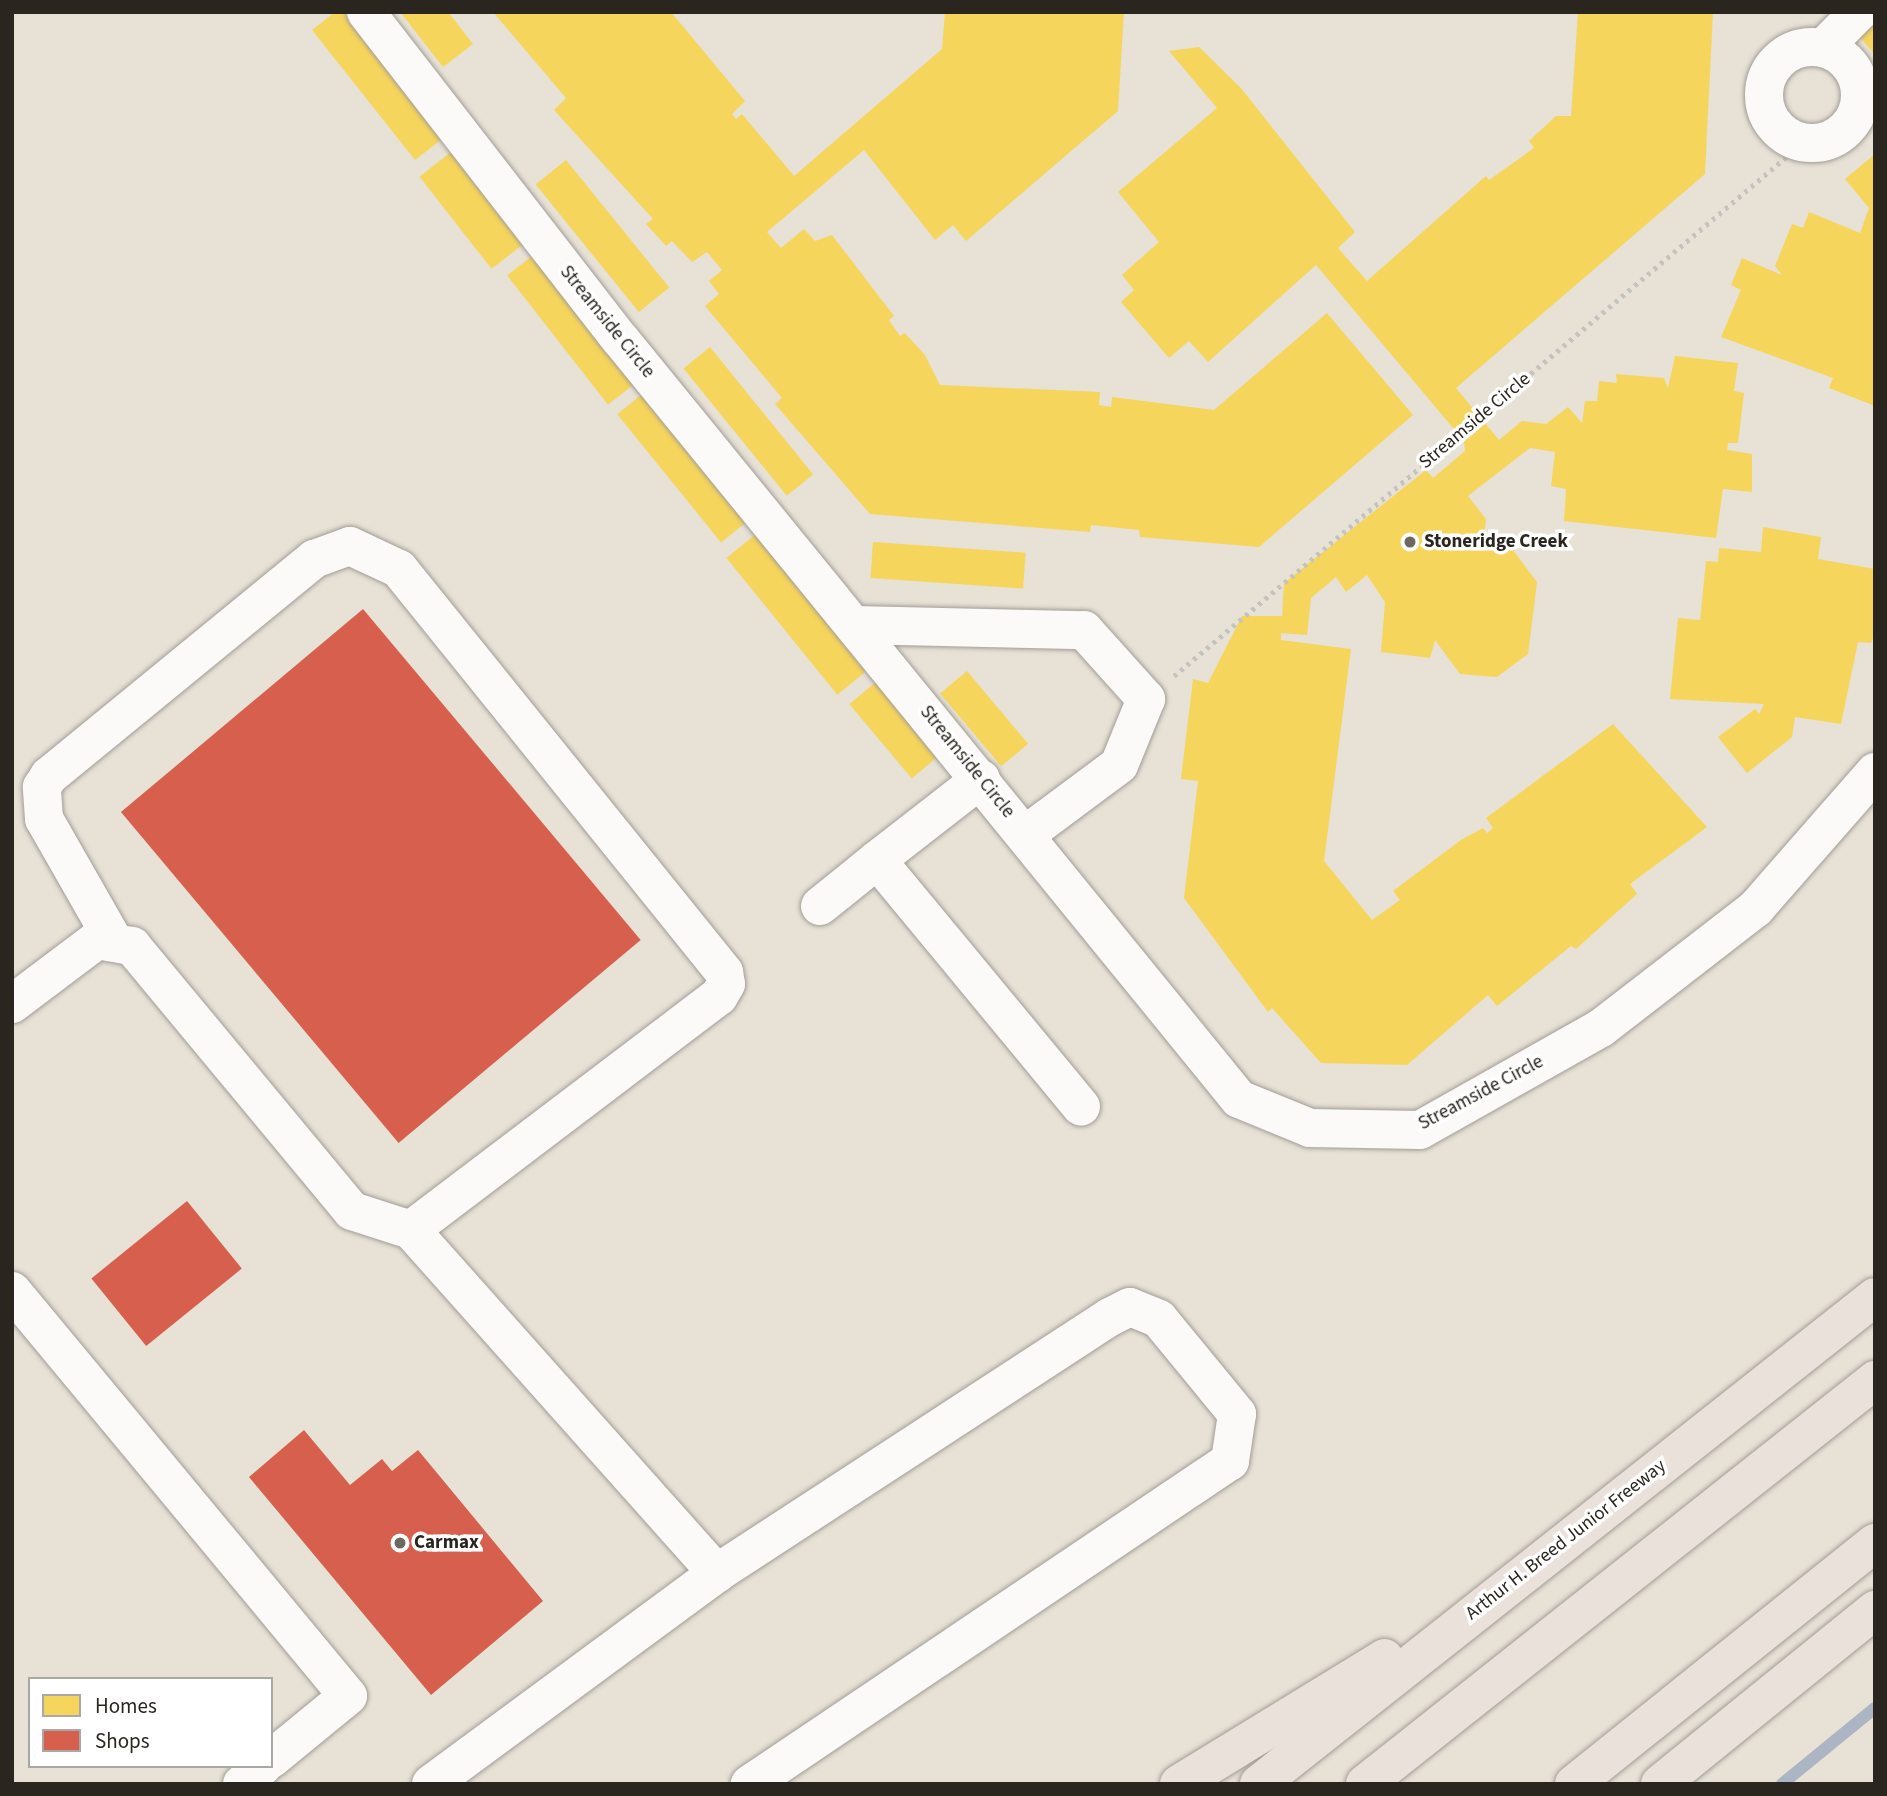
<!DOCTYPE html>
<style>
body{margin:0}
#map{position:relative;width:1887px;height:1796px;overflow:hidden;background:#e7e1d6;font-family:"Source Sans 3",sans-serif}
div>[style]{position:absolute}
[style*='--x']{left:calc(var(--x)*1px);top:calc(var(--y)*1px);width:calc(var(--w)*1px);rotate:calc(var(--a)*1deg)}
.homes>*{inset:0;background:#f6d55c;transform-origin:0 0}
.shops>*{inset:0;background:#d6604d;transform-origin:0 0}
.stream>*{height:12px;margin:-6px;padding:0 6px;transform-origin:6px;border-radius:6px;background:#acb5c4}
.path>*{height:4.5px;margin-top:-2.25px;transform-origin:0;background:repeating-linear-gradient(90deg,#c5c3bf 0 3.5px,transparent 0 8.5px)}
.roads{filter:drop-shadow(0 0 2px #a29d96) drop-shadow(0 0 2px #a29d96)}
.minor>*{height:38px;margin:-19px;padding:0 19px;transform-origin:19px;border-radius:19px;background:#fbfaf9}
.minor>.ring{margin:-19px;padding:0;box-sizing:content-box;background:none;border:38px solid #fbfaf9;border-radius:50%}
.highway>*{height:38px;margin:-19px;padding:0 19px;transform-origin:19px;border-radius:19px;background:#eae1da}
.dots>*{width:19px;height:19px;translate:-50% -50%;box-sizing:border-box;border:4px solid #fff;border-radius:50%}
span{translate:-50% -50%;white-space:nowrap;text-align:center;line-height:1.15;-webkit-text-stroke:7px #fff;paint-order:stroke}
.street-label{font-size:19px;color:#2a261f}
.poi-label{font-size:19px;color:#2a261f;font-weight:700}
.left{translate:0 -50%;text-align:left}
.frame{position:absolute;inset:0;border:14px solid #2a261f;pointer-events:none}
.legend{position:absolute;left:28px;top:1677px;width:245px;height:91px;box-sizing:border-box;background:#fff;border:2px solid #aaa8a5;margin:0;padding:9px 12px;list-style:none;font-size:21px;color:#2a261f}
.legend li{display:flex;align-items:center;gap:14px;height:35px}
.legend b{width:35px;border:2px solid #aaa8a5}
</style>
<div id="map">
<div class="homes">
<i style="clip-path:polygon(335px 12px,343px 12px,442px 139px,415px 160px,312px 30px)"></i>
<i style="clip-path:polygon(400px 12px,448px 12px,473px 44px,443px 67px)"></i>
<i style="clip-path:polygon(493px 12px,671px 12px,745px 101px,732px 114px,736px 119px,742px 114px,794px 176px,942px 49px,945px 12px,1124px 12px,1118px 111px,966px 241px,953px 225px,935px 240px,864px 150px,767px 232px,781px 248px,804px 229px,815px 241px,832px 235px,894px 316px,889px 320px,900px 336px,905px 333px,925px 355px,940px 385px,1100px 392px,1099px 405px,1111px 407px,1112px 397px,1214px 410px,1327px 313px,1413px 415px,1259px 547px,1140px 537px,1139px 530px,1091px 525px,1090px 532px,870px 514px,775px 404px,782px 398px,705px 306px,719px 294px,709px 281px,722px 270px,707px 252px,692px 262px,672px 241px,666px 246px,646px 224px,653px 219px,554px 110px,566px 98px)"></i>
<i style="clip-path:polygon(1578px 12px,1713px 12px,1705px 174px,1456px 388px,1499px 440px,1522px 421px,1546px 424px,1568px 407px,1582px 423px,1585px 401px,1597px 401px,1599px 381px,1617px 383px,1616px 374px,1664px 378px,1668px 388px,1675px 356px,1738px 363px,1734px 391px,1744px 393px,1738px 443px,1728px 443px,1727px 450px,1752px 454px,1752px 492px,1723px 489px,1716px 538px,1564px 521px,1566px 489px,1551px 486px,1555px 452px,1530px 448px,1468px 496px,1486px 519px,1483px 547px,1513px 550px,1537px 582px,1528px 654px,1497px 677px,1460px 674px,1435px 640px,1430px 658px,1381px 652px,1385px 602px,1367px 575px,1346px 592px,1336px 577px,1311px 598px,1307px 635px,1281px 633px,1281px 640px,1351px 649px,1324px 861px,1372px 920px,1400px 900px,1393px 891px,1461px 840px,1483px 828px,1487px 833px,1493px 828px,1486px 818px,1613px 724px,1707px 827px,1630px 884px,1637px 894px,1576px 949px,1571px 946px,1497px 1006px,1488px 995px,1407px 1065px,1321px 1063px,1272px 1008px,1268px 1012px,1184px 898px,1198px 781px,1181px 779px,1193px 679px,1208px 683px,1242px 616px,1282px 616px,1284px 583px,1426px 470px,1433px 478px,1465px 451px,1464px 441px,1316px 265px,1208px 362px,1189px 341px,1169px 358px,1121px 302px,1134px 290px,1122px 275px,1159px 242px,1118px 192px,1217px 108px,1169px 51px,1199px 47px,1240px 87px,1355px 232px,1338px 248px,1367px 281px,1486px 176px,1489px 180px,1534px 148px,1529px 141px,1556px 116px,1571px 116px)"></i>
<i style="clip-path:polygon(1875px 23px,1875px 55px,1859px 36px)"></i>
<i style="left:451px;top:152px;width:117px;height:40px;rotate:52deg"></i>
<i style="clip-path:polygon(1875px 154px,1875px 406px,1829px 388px,1833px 378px,1721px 337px,1741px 290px,1731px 285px,1742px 258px,1782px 275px,1775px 266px,1792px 224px,1803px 228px,1809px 212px,1860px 233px,1869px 208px,1845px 179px)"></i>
<i style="left:566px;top:160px;width:164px;height:39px;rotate:51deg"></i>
<i style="left:537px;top:252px;width:164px;height:38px;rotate:52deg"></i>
<i style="left:710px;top:347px;width:164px;height:34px;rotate:51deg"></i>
<i style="left:646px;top:391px;width:165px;height:37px;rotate:51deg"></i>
<i style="clip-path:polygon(1763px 527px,1821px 537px,1818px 559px,1875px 569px,1875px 634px,1871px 643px,1858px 642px,1841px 724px,1795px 717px,1792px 737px,1747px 773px,1718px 737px,1755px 709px,1759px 714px,1764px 704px,1670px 699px,1678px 618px,1700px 620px,1706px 561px,1718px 562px,1719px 548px,1761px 552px)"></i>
<i style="left:756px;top:534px;width:176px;height:38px;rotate:51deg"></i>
<i style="left:873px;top:542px;width:153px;height:36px;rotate:4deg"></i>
<i style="left:967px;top:671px;width:95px;height:35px;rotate:50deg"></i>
<i style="left:877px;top:681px;width:97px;height:36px;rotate:50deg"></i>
</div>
<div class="shops">
<i style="left:363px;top:609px;width:432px;height:316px;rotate:50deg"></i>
<i style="left:187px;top:1201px;width:87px;height:123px;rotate:51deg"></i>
<i style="clip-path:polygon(304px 1430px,350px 1485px,382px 1459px,392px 1471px,418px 1450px,543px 1601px,431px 1695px,249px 1477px)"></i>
</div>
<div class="stream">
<i style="--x:1782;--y:1784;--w:120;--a:-39.3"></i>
</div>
<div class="path">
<i style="--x:1174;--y:676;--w:826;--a:-40.29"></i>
</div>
<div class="roads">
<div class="minor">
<i style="--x:366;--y:12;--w:414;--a:52.2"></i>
<i style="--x:620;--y:339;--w:980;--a:50.84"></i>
<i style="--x:1239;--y:1099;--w:77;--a:22.2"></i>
<i style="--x:1310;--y:1128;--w:110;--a:1"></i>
<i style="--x:1420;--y:1130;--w:208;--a:-29.4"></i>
<i style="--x:1601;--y:1028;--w:196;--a:-37.7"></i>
<i style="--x:1756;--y:908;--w:181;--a:-48.8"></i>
<i class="ring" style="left:1764px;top:47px;width:58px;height:58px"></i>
<i style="--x:1823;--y:48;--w:51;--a:-45"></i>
<i style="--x:855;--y:625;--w:229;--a:1.3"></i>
<i style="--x:1084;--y:630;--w:93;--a:48.1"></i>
<i style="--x:1146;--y:699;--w:71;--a:112.2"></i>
<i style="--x:1119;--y:765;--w:116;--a:143.4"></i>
<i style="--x:981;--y:779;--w:132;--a:142.1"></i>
<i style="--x:877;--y:860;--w:320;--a:50.4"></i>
<i style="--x:820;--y:906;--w:73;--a:-38.9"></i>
<i style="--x:112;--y:938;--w:137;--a:-119.7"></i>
<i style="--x:44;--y:819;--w:32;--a:-94"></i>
<i style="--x:42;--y:787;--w:13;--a:-58"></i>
<i style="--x:49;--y:776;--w:343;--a:-39.3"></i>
<i style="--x:314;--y:559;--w:38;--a:-20"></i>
<i style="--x:350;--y:546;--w:54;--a:25.1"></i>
<i style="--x:399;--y:569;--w:518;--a:51.12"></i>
<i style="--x:724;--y:972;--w:12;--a:81"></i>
<i style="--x:726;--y:984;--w:14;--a:120"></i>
<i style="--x:719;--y:996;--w:387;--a:142.8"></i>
<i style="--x:12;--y:1004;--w:106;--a:-37"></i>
<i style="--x:97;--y:940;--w:36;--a:10"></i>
<i style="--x:132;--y:946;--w:344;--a:50.3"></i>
<i style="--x:352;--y:1211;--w:62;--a:17.9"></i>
<i style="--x:411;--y:1230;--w:460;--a:48.3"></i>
<i style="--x:12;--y:1291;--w:526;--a:50.32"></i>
<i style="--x:348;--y:1696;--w:99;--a:140.7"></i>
<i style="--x:242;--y:1784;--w:28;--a:-41"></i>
<i style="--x:431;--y:1784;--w:355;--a:-36.4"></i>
<i style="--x:717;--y:1573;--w:469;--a:-33.1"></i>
<i style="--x:1110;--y:1317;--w:22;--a:-27"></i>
<i style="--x:1130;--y:1307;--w:31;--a:22"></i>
<i style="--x:1159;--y:1319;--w:123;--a:50.6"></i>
<i style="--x:1237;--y:1414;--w:48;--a:98.5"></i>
<i style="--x:1230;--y:1461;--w:579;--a:146.06"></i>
</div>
<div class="highway">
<i style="--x:1179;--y:1784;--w:241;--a:-31.5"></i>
<i style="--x:1259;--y:1784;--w:785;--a:-38.33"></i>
<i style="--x:1365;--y:1784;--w:651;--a:-38.38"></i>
<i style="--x:1574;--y:1784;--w:386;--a:-38.7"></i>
<i style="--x:1660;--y:1784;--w:277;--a:-39"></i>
</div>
</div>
<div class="dots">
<i style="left:1410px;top:542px;background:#6c675f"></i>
<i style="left:400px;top:1543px;background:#6c675f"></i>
</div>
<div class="street-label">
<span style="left:607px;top:322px;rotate:51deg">Streamside Circle</span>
<span style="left:1475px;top:421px;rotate:-40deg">Streamside Circle</span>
<span style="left:967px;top:762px;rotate:51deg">Streamside Circle</span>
<span style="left:1481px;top:1093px;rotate:-28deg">Streamside Circle</span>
<span style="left:1566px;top:1540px;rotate:-38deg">Arthur H. Breed Junior Freeway</span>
</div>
<div class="poi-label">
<span class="left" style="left:1424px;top:542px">Stoneridge Creek</span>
<span class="left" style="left:414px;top:1543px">Carmax</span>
</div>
<div class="frame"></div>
<ul class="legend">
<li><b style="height:19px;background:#f6d55c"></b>Homes</li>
<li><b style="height:19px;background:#d6604d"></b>Shops</li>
</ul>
</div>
